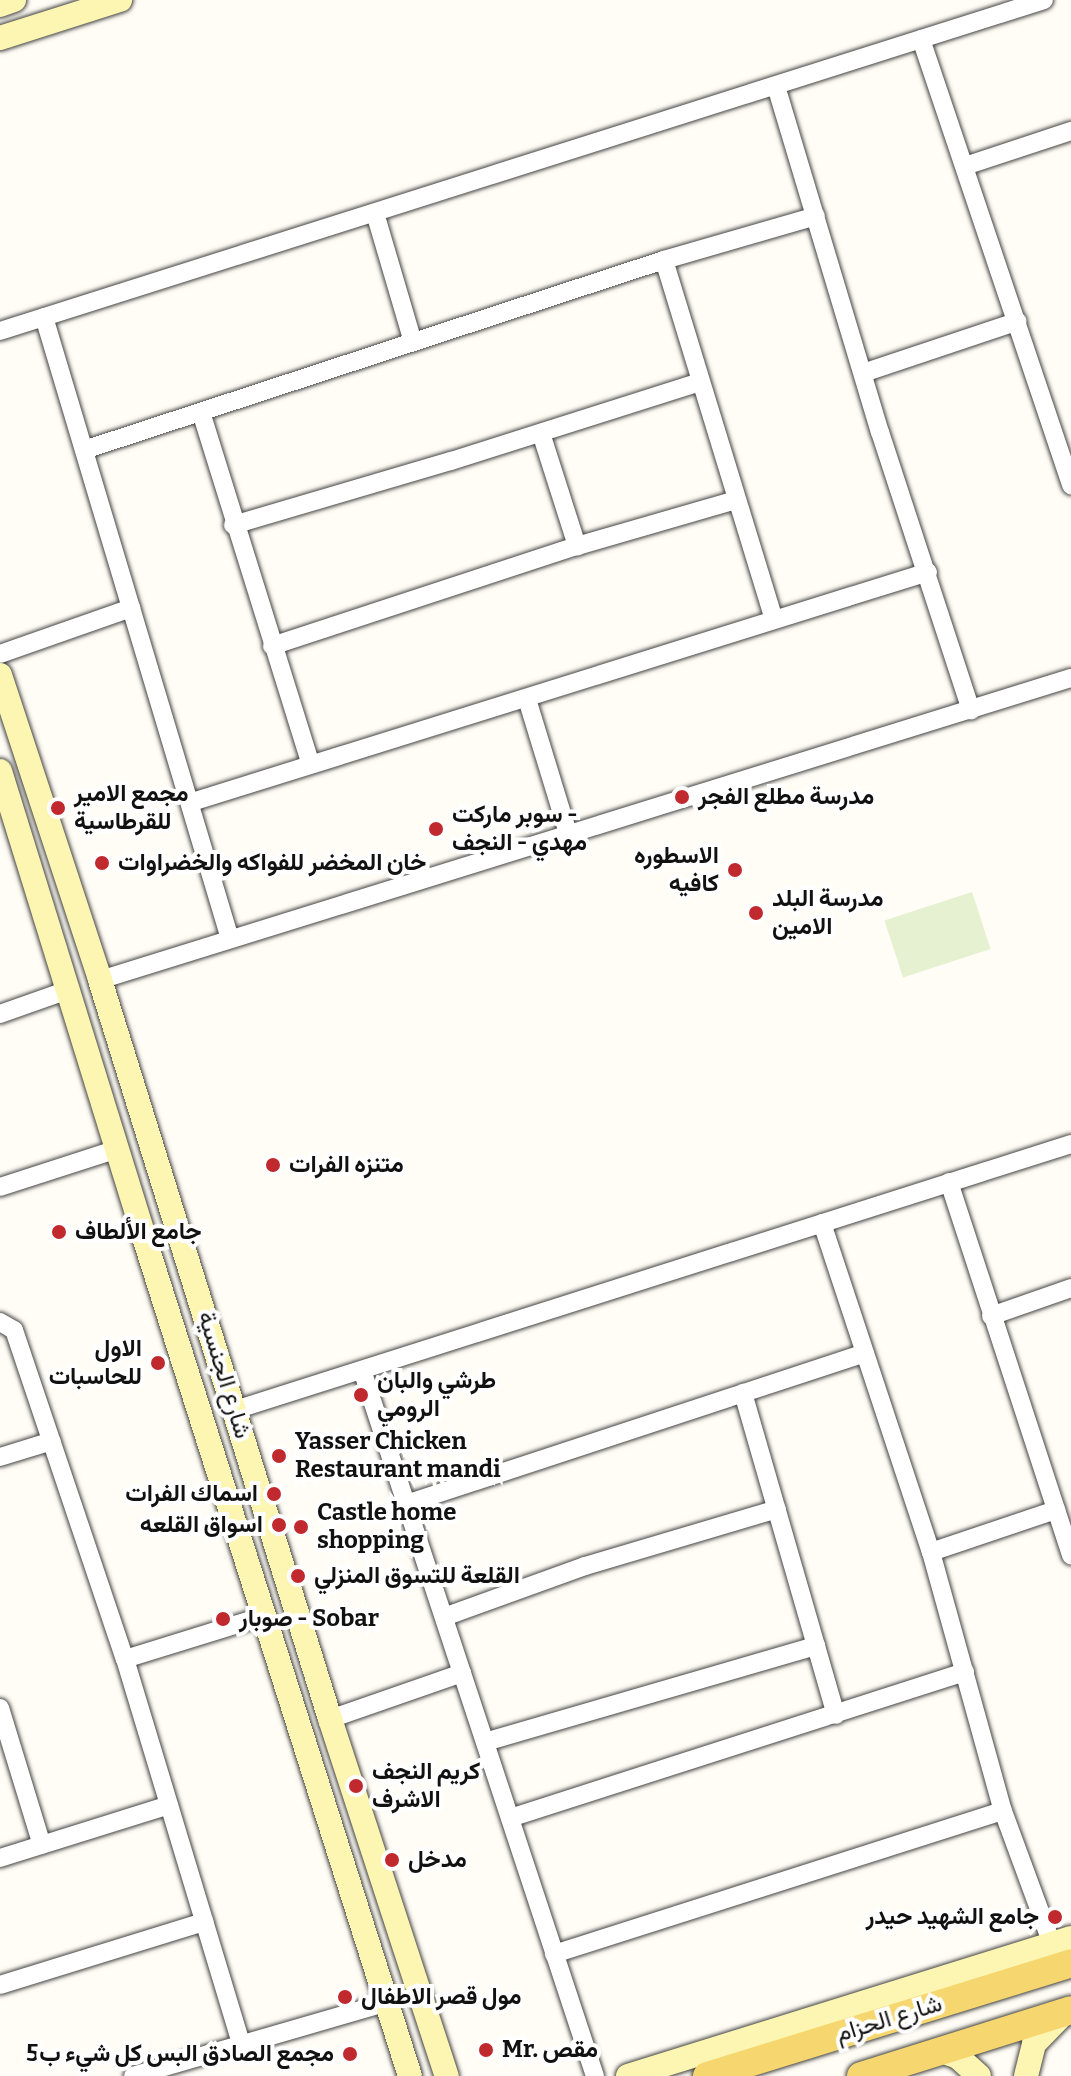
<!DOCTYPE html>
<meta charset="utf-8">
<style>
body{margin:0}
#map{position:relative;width:1071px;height:2076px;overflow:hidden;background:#fffdf5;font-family:Bitter,Vazirmatn,serif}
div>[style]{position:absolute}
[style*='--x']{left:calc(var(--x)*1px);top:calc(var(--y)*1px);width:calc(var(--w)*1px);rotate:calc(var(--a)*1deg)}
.pitch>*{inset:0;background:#e5f1d0;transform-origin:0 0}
.roads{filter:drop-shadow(0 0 2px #444) drop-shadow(0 0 2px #444)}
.street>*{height:18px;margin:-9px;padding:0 9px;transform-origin:9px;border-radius:9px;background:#fff}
.secondary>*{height:24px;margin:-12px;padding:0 12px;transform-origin:12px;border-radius:12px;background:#fdf6b2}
.primary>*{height:28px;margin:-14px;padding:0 14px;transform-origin:14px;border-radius:14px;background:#f6d66e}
.dots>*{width:22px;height:22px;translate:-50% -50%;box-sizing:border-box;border:4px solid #fff;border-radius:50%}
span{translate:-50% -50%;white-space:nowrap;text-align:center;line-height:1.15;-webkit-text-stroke:8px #fff;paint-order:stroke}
.poi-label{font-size:24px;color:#111;font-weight:700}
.left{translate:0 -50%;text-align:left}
.right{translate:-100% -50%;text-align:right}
.street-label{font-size:24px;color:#111}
</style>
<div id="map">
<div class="pitch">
<i style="left:972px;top:892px;width:60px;height:92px;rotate:72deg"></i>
</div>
<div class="roads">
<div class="street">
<i style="--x:921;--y:39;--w:471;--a:71.4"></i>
<i style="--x:776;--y:86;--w:361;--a:73.3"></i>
<i style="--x:880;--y:432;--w:293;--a:71.9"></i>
<i style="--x:965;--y:166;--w:112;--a:-18.3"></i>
<i style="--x:375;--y:213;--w:134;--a:73.6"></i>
<i style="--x:664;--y:260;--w:375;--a:73"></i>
<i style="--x:44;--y:317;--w:649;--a:73.35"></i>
<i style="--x:0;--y:331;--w:1095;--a:-17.59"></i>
<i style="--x:863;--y:373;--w:163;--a:-18.5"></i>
<i style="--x:201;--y:412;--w:368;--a:72.7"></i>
<i style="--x:541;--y:433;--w:119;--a:72.3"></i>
<i style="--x:84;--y:450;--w:610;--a:-18.14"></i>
<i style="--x:664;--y:260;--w:158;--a:-16.1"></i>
<i style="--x:233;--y:525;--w:227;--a:-16.4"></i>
<i style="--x:451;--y:461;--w:261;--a:-17.6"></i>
<i style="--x:272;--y:646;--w:321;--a:-18.2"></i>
<i style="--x:577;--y:546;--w:166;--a:-16.1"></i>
<i style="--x:0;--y:654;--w:139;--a:-19.3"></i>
<i style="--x:527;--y:699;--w:143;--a:73"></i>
<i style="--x:192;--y:802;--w:771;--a:-17.35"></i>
<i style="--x:100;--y:980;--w:1017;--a:-17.28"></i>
<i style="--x:0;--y:1014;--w:72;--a:-19.4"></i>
<i style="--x:949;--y:1182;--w:393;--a:71.9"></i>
<i style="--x:0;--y:1187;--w:124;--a:-17.9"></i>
<i style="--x:822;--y:1223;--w:347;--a:71.7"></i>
<i style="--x:931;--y:1552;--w:269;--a:74.5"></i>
<i style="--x:1003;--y:1811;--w:142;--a:69.8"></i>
<i style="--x:991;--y:1316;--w:85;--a:-19.3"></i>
<i style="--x:0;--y:1322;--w:16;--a:30"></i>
<i style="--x:14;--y:1330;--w:347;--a:71.4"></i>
<i style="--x:125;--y:1659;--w:401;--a:73.2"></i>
<i style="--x:363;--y:1373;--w:740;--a:71.74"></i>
<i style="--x:743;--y:1393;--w:335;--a:73.9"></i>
<i style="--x:235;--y:1410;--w:877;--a:-17.65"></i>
<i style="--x:0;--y:1457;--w:54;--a:-17.1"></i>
<i style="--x:406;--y:1504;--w:483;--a:-18.2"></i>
<i style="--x:931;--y:1552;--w:132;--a:-18.6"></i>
<i style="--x:444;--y:1617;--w:150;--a:-19.9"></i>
<i style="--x:585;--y:1566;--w:200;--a:-16.5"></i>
<i style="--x:125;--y:1659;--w:145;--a:-17.2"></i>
<i style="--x:0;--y:1708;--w:143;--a:73"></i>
<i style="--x:330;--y:1719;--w:140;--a:-19.2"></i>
<i style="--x:485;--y:1742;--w:345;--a:-16.2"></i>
<i style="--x:510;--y:1818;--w:478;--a:-17.8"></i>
<i style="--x:0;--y:1858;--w:177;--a:-17.4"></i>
<i style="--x:554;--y:1954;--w:471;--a:-17.7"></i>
<i style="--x:0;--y:1985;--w:214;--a:-17.2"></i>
<i style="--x:133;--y:2076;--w:266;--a:-16.2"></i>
</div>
<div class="secondary">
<i style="--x:0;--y:5;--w:15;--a:-20"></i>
<i style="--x:0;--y:38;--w:126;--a:-17.6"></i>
<i style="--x:0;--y:675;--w:321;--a:71.8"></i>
<i style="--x:100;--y:980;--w:774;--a:72.71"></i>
<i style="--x:330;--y:1719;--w:376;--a:71.9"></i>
<i style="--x:0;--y:771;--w:485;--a:72.8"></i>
<i style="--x:143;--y:1234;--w:883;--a:72.41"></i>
<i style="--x:941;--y:2051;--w:18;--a:19"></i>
<i style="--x:958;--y:2057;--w:28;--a:42"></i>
<i style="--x:628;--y:2076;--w:464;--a:-17.3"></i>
<i style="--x:1026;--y:2076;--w:33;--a:-76"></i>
<i style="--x:1034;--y:2044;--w:45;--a:-45.9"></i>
</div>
<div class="primary">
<i style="--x:707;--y:2076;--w:381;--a:-17.2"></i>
<i style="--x:861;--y:2076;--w:220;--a:-17.4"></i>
</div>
</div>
<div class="dots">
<i style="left:682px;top:797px;background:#c02a2f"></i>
<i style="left:58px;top:808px;background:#c02a2f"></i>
<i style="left:436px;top:829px;background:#c02a2f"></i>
<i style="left:102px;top:863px;background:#c02a2f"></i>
<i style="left:735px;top:870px;background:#c02a2f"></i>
<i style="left:756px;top:913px;background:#c02a2f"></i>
<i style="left:273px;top:1165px;background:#c02a2f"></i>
<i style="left:59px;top:1232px;background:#c02a2f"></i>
<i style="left:158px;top:1363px;background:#c02a2f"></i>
<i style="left:361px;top:1395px;background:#c02a2f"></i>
<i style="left:279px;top:1456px;background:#c02a2f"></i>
<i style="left:274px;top:1494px;background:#c02a2f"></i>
<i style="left:279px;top:1525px;background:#c02a2f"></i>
<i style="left:301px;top:1527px;background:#c02a2f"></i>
<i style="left:298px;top:1576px;background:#c02a2f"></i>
<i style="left:223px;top:1619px;background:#c02a2f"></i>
<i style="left:356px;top:1786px;background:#c02a2f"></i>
<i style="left:392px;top:1860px;background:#c02a2f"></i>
<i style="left:1055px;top:1917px;background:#c02a2f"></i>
<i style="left:345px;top:1997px;background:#c02a2f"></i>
<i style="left:486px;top:2050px;background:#c02a2f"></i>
<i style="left:350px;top:2054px;background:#c02a2f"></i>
</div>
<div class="poi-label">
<span class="left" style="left:74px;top:808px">مجمع الامير<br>للقرطاسية</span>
<span class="left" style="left:698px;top:797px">مدرسة مطلع الفجر</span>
<span class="left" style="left:452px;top:829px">سوبر ماركت -<br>مهدي - النجف</span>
<span class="right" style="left:719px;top:870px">الاسطوره<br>كافيه</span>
<span class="left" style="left:118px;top:863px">خان المخضر للفواكه والخضراوات</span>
<span class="left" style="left:772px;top:913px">مدرسة البلد<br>الامين</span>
<span class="left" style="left:289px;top:1165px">متنزه الفرات</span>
<span class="left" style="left:75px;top:1232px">جامع الألطاف</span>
<span class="right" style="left:142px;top:1363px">الاول<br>للحاسبات</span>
<span class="left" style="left:377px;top:1395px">طرشي والبان<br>الرومي</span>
<span class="left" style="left:295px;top:1456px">Yasser Chicken<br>Restaurant mandi</span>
<span class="right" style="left:258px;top:1494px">اسماك الفرات</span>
<span class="left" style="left:317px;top:1527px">Castle home<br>shopping</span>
<span class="right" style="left:263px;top:1525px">اسواق القلعه</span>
<span class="left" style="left:314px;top:1576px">القلعة للتسوق المنزلي</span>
<span class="left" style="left:239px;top:1619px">صوبار - Sobar</span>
<span class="left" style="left:372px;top:1786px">كريم النجف<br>الاشرف</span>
<span class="left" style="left:408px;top:1860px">مدخل</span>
<span class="right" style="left:1039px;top:1917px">جامع الشهيد حيدر</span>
<span class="left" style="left:361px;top:1997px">مول قصر الاطفال</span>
<span class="left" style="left:502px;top:2050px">Mr. مقص</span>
<span class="right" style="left:334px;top:2054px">مجمع الصادق البس كل شيء ب5</span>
</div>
<div class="street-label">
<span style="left:224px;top:1375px;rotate:73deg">شارع الجنسية</span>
<span style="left:889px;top:2019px;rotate:-17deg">شارع الحزام</span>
</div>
</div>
